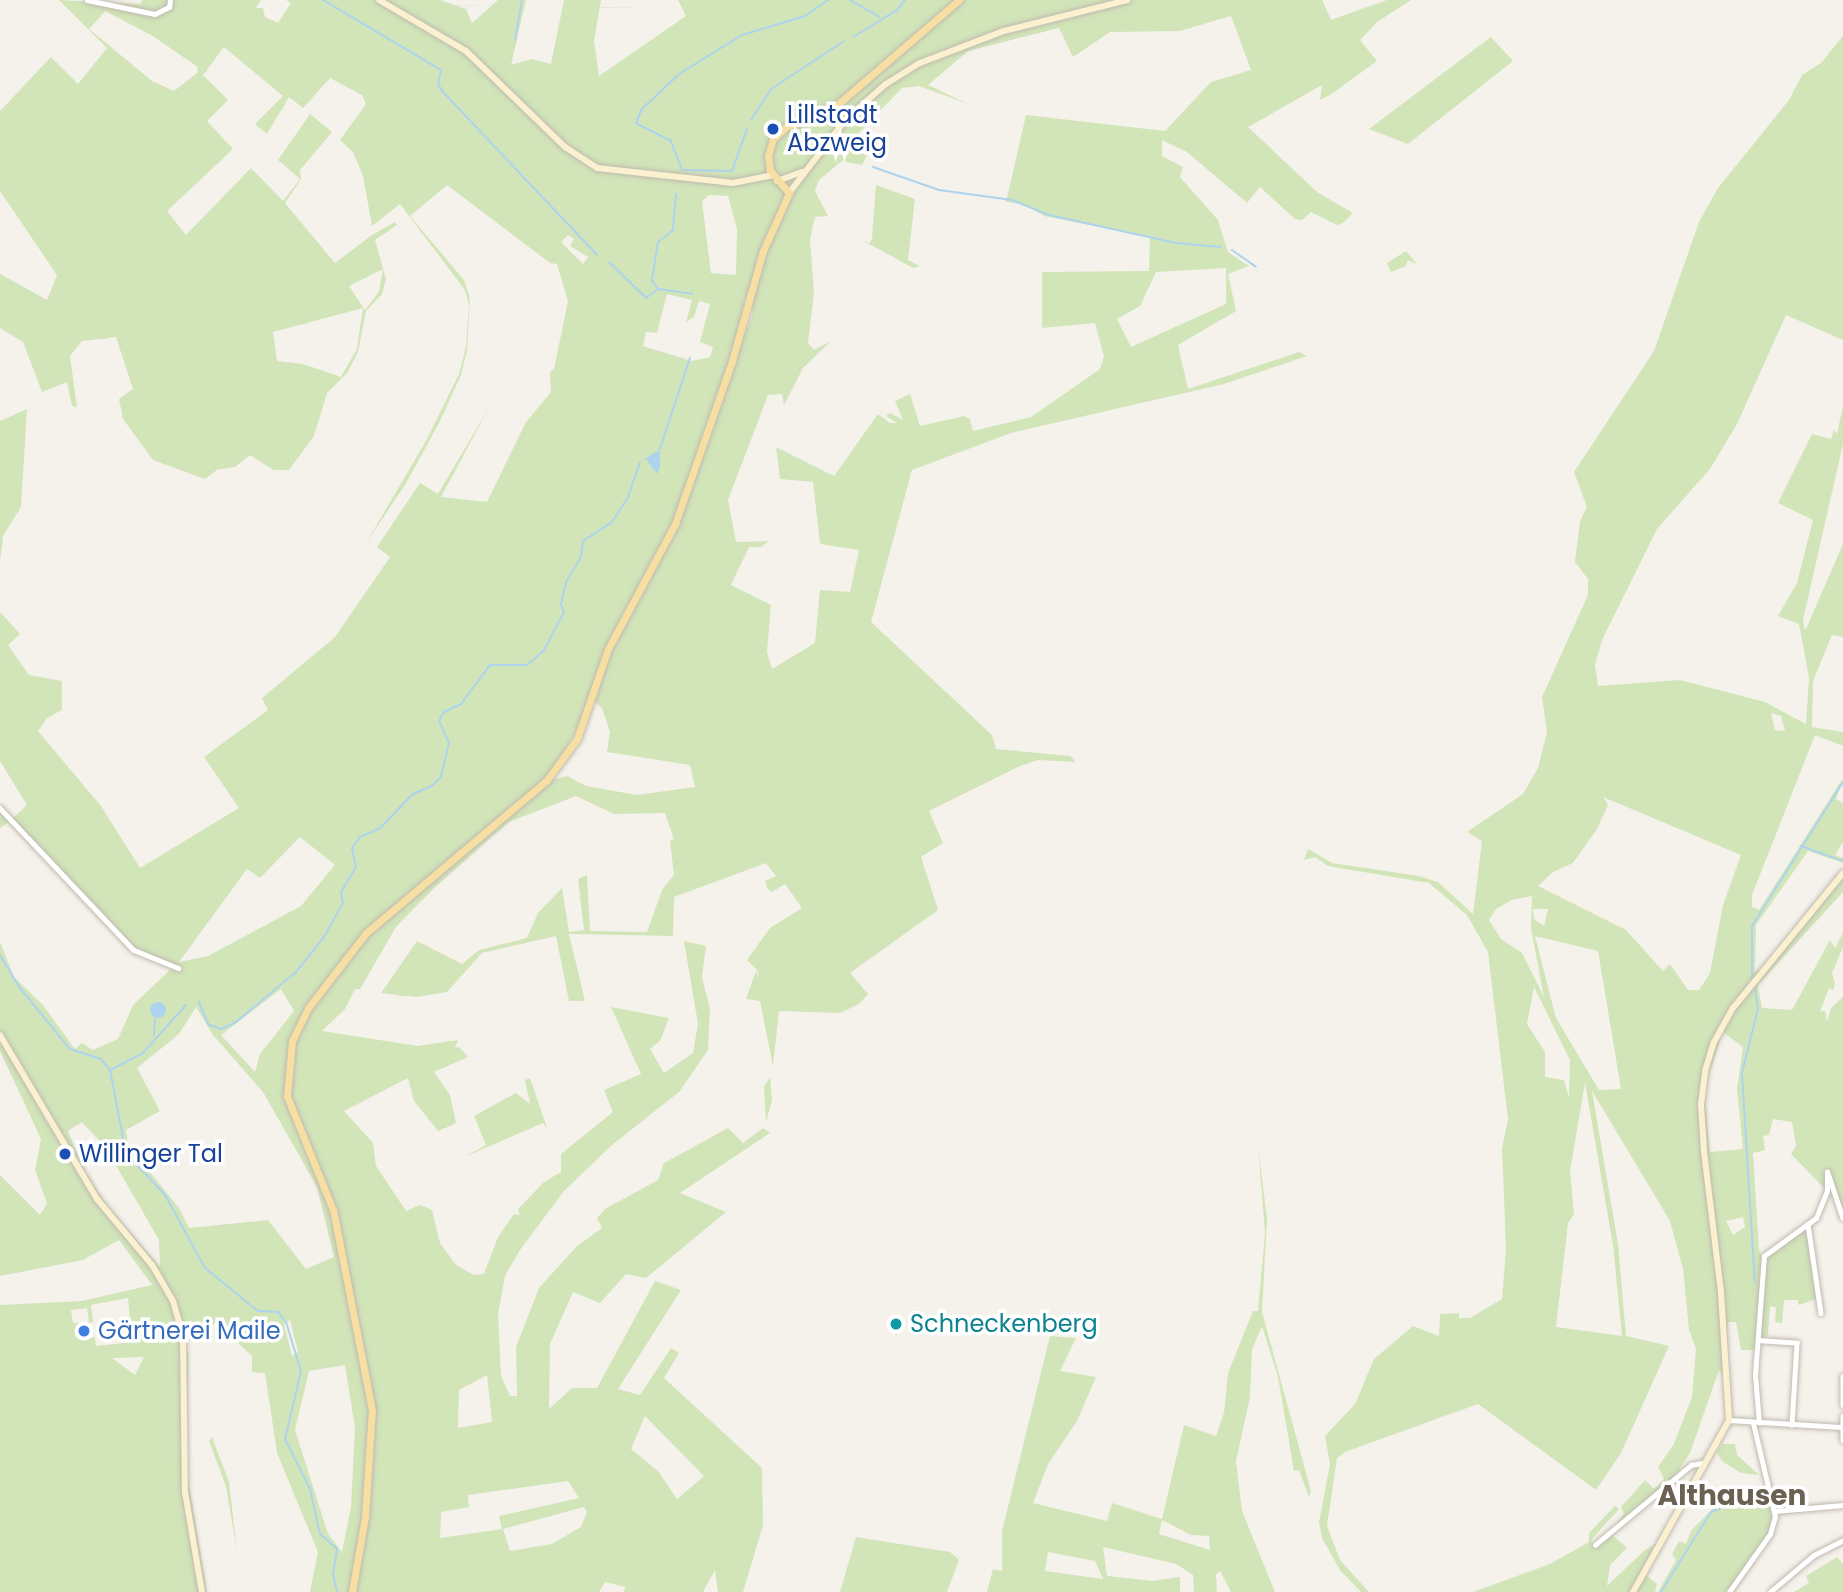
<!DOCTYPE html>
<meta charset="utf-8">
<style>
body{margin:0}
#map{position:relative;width:1843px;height:1592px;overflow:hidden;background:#f5f2ec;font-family:Poppins,sans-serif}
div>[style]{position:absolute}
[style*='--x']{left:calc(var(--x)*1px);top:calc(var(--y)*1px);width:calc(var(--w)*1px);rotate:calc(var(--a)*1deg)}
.green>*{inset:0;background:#d1e5b9}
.water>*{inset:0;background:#aed3ec}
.round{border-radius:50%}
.stream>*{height:2px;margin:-1px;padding:0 1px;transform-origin:1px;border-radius:1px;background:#aed3ec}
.roads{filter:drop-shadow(0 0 2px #c0baaf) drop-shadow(0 0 2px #c0baaf)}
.street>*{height:4.5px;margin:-2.25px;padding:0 2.25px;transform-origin:2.25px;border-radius:2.25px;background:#fff}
.secondary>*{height:6px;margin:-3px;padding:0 3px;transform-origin:3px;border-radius:3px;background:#fbf0d0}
.primary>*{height:7px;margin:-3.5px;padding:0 3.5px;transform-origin:3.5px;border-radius:3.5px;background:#f7dfa3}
.dots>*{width:19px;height:19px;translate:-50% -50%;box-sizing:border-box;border:4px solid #fff;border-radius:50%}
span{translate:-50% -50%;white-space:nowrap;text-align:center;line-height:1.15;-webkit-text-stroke:7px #fff;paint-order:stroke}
.transit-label{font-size:24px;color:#164399}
.left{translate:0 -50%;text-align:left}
.culture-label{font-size:24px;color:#0d838f}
.shop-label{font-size:24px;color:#366cbe}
.quarter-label{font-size:28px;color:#6b6152;font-weight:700}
</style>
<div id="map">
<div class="green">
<i style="clip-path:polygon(evenodd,59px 0,140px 4px,142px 0,261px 0,256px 8px,263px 8px,265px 17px,278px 23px,291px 3px,286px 0,440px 0,466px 9px,472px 23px,498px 0,526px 0,511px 65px,532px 59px,551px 64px,564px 0,601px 0,594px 41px,599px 76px,686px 16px,678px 0,1322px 0,1331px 20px,1387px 0,1411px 0,1377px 22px,1360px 40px,1377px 61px,1330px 95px,1320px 100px,1322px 85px,1248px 127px,1317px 192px,1353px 213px,1343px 223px,1337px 225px,1311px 212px,1302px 220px,1295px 219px,1260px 187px,1247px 203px,1187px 152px,1162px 140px,1162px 156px,1183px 167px,1180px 177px,1218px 220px,1228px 252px,1249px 266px,1228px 274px,1236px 311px,1178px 345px,1188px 389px,1299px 352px,1307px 356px,1224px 384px,1011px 433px,912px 470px,871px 622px,992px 735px,996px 749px,1070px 756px,1076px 762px,1038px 760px,1020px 766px,929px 811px,943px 843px,921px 857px,938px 910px,850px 973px,868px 994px,859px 1004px,840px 1013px,779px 1011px,773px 1066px,760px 1001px,746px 999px,756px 971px,759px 978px,758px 971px,747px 960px,770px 928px,802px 908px,785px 884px,772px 892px,767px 888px,765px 881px,776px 876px,766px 863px,674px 897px,673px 936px,569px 934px,585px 1001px,569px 1001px,556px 936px,482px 953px,447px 992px,416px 997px,381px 993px,417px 941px,462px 964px,479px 950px,527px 938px,538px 913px,562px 888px,569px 932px,584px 930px,578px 879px,587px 875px,590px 931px,647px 932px,662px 890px,674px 875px,670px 841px,674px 839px,665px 813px,614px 814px,576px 796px,509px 822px,434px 888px,396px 927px,360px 989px,355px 989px,345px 1009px,322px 1031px,418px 1046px,458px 1040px,455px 1048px,459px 1047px,468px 1057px,434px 1072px,450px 1095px,456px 1123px,438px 1131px,414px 1101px,408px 1078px,344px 1111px,373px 1143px,376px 1166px,406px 1211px,420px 1205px,432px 1210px,440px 1243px,456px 1265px,474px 1275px,484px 1274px,498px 1237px,514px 1214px,520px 1215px,518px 1209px,544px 1182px,561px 1172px,561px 1154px,613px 1112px,604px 1090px,641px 1074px,611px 1007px,669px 1018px,660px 1041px,650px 1049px,664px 1073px,693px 1053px,698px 1024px,684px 941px,706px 946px,702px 977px,710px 1009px,708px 1050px,679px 1092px,612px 1145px,564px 1191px,520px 1250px,505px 1276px,498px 1314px,501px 1376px,510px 1396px,517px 1396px,516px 1347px,539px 1288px,577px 1246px,602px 1228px,597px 1218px,605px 1209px,658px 1180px,664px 1163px,728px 1128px,743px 1143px,763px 1128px,770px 1133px,680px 1193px,726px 1212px,646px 1278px,626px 1274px,600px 1303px,573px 1292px,550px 1344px,549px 1409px,572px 1388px,597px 1388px,655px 1281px,681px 1290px,618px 1389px,640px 1395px,671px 1348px,679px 1353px,664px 1378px,762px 1468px,763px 1525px,743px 1592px,718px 1592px,715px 1570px,703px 1592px,624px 1592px,625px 1587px,605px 1582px,599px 1592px,310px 1592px,318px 1552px,277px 1453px,265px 1373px,252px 1372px,252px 1356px,216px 1323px,187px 1336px,185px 1322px,181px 1326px,184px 1354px,189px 1353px,186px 1466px,207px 1592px,0 1592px,0 1305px,82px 1301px,152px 1285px,119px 1240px,83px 1260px,0 1276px,0 1175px,40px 1215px,47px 1203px,35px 1170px,41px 1139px,0 1051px,0 942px,14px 977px,43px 1005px,75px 1049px,82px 1043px,93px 1050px,118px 1039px,133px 1005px,174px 966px,134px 950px,12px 820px,0 828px,0 808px,12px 819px,27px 805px,0 761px,0 612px,20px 634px,8px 645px,29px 675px,62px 681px,62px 710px,47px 718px,38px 731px,101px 806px,140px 868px,239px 808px,204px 757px,268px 710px,262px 698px,335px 637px,390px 557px,377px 547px,420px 483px,438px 494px,490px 406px,441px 497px,487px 502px,526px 422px,551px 392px,550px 372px,554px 369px,568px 301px,557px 264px,550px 263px,447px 185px,410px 216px,464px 280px,470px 299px,467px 351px,461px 375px,439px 423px,405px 485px,366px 543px,426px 441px,459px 374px,466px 347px,469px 305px,465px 290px,400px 204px,372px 226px,363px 176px,353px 152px,340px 140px,366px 104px,362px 95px,330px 78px,303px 108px,289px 97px,267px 134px,255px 124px,283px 96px,224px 47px,203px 75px,228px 100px,207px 121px,233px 149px,167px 211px,186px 235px,251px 168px,283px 201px,300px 179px,278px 160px,310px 114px,332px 132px,300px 170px,301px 179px,285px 203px,335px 263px,372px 235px,395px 222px,397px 225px,375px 240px,386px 279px,382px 294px,366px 311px,358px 352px,347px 373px,327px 393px,314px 436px,289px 470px,274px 470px,250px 455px,235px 467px,218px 469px,205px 479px,153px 460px,123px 419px,119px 399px,133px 389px,116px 337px,82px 341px,70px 356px,77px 407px,72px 406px,67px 382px,42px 392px,23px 342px,0 328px,0 274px,47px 300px,57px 275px,0 191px,0 111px,51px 57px,78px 84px,107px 48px,59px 0,105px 11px,151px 35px,198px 67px,197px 73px,174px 91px,152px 81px,89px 29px,105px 11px,59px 0,1231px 16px,1251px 70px,1211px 82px,1165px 131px,1026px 115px,1007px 198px,1003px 199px,1007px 202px,1026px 205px,1044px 216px,1150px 237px,1149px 271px,1042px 272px,1042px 328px,1095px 323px,1104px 357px,1100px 369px,1031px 417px,973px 431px,970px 419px,964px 416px,920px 426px,910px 394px,895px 401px,903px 420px,890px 413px,886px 416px,897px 423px,890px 423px,878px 414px,834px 476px,776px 447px,780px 479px,813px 482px,820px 544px,859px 550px,850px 592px,820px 590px,815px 643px,772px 669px,767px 652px,771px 605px,731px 585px,749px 547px,761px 547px,769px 541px,736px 542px,728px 500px,768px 395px,782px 394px,784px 405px,803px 368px,831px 341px,814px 350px,808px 343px,814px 293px,810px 239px,815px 217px,828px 216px,815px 191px,819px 180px,842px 161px,862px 165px,871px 148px,856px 136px,902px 88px,919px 86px,968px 104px,928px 85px,968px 51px,1059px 28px,1073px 57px,1110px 32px,1180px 31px,1231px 16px,59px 0,709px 195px,728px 196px,737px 229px,736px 275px,711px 273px,702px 201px,709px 195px,59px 0,568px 235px,574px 239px,570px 246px,588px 257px,583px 264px,561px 242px,568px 235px,59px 0,1226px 268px,1226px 304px,1131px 347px,1117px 319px,1140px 306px,1156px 272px,1226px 268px,59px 0,383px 269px,379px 292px,365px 310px,349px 286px,383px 269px,59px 0,754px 277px,752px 317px,733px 360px,745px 300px,754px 277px,59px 0,667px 294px,692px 300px,686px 322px,694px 317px,699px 301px,710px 304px,700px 342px,713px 347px,710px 357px,692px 361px,643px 346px,646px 332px,657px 333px,667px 294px,59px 0,363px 308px,357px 349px,341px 377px,303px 364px,277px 361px,273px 332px,363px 308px,59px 0,593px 700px,602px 708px,610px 732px,607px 752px,690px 765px,695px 787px,637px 795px,586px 786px,567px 776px,548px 781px,593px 700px,59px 0,300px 837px,335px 865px,301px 906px,208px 956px,179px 962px,247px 869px,260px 878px,300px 837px,59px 0,281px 989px,294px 1011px,260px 1054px,255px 1072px,221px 1035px,281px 989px,59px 0,196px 1007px,213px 1035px,263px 1092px,317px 1187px,334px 1257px,306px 1269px,268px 1220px,189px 1228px,179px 1208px,128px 1145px,126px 1130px,160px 1111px,137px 1068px,179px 1034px,196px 1007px,59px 0,82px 1122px,106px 1148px,159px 1240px,160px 1267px,106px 1204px,85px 1171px,68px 1131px,82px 1122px,59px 0,128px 1298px,132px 1342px,96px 1346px,95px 1337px,87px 1338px,85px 1324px,93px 1322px,91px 1305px,128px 1298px,59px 0,87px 1308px,89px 1322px,73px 1323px,71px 1310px,87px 1308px,59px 0,290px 1320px,298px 1352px,292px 1356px,284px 1324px,290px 1320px,59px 0,144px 1357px,135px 1375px,112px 1358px,113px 1358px,144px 1357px,59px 0,345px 1365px,355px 1428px,351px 1507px,342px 1552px,328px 1534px,295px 1430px,309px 1371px,345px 1365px,59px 0,487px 1375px,492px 1422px,458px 1428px,459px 1390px,487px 1375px,59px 0,645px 1416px,704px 1476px,677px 1499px,658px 1471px,631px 1449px,645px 1416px,59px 0,568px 1481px,579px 1498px,499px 1516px,502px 1529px,440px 1538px,441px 1512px,469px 1507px,468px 1495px,568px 1481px,59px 0,584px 1507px,587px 1512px,581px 1527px,552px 1544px,510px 1551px,503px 1529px,584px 1507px)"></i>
<i style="clip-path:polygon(evenodd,1843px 36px,1843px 340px,1786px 315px,1737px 424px,1710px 469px,1657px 529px,1602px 640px,1595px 665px,1598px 686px,1680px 680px,1765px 702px,1806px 724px,1809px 678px,1799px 624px,1778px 616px,1797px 583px,1813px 520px,1778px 503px,1812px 434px,1831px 439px,1834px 430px,1837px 434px,1843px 406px,1843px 444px,1803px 620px,1805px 631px,1843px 544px,1843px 637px,1832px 635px,1813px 681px,1812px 727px,1843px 732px,1843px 746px,1815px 735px,1752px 895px,1752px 907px,1759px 910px,1843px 778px,1836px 799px,1843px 803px,1843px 842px,1835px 855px,1843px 858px,1843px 863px,1808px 851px,1756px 925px,1755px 971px,1764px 969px,1843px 873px,1843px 892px,1758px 985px,1762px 1008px,1792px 1010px,1830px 940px,1835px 948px,1843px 933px,1843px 947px,1832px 973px,1835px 984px,1833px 990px,1829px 988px,1820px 1012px,1825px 1010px,1827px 1022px,1831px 1008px,1843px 997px,1843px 1218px,1828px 1173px,1827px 1191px,1791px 1154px,1796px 1146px,1792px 1122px,1773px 1119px,1769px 1135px,1763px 1136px,1765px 1150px,1753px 1153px,1759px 1250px,1763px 1257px,1808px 1224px,1817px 1299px,1798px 1305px,1798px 1300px,1784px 1300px,1782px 1323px,1775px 1322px,1776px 1307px,1770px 1306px,1768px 1335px,1758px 1340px,1757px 1350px,1741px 1350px,1736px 1322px,1728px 1322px,1723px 1375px,1719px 1370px,1690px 1453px,1672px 1481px,1614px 1527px,1624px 1514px,1621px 1507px,1645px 1480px,1654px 1489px,1664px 1479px,1658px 1467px,1674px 1444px,1692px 1397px,1696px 1349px,1689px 1330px,1683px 1269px,1670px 1221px,1592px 1091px,1618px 1244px,1626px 1336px,1669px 1346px,1621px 1453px,1596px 1490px,1478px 1404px,1345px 1452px,1337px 1458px,1327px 1526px,1340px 1560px,1369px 1592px,1361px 1592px,1340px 1570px,1322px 1538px,1319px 1522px,1330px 1464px,1325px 1436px,1355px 1404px,1374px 1359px,1413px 1326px,1439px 1336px,1440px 1314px,1459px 1313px,1459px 1318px,1470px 1318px,1502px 1299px,1506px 1249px,1502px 1149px,1508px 1119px,1488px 952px,1467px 915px,1429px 883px,1328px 866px,1315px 857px,1304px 860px,1308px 849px,1332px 863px,1419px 876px,1438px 882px,1473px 914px,1482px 841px,1467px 832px,1523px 794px,1538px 768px,1547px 732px,1542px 697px,1588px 595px,1588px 579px,1575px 562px,1580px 521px,1587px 507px,1574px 472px,1654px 351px,1699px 222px,1718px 188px,1789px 100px,1802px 75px,1821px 63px,1843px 36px,1771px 713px,1781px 716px,1785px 731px,1775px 730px,1771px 713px,1843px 36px,1603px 797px,1741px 855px,1723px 905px,1710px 973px,1699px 990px,1688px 990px,1670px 964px,1663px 971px,1626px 930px,1538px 886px,1553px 872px,1573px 863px,1597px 829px,1608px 805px,1603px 797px,1843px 36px,1532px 896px,1531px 929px,1544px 997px,1522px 953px,1501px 939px,1489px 920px,1496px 909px,1512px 900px,1532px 896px,1843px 36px,1533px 909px,1548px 909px,1544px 926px,1534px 919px,1533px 909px,1843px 36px,1535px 936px,1598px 951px,1621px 1089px,1599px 1090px,1556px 1018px,1535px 936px,1843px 36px,1534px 987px,1570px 1060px,1569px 1098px,1564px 1080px,1545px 1077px,1545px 1052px,1527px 1024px,1534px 987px,1843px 36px,1723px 1032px,1743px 1047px,1737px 1089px,1743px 1149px,1710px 1152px,1704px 1090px,1723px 1032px,1843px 36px,1585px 1083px,1613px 1245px,1622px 1336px,1556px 1327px,1568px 1223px,1574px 1214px,1570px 1171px,1585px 1083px,1843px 36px,1743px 1217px,1745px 1227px,1733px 1235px,1726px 1221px,1743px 1217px)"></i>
<i style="clip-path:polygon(1491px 37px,1513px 61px,1408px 144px,1369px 129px)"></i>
<i style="clip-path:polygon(876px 185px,915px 199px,908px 260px,920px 266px,913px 268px,862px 240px,870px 243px,872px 238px)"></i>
<i style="clip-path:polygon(1406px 251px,1417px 264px,1408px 260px,1406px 266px,1391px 272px,1387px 263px)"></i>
<i style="clip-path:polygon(27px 409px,21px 507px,3px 536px,0 563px,0 421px)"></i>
<i style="clip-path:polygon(770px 1077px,772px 1100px,766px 1122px,764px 1087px)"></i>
<i style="clip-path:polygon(530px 1078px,547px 1128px,543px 1123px,464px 1157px,486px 1145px,474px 1116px,516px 1093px,530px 1104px,525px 1080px)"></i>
<i style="clip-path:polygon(evenodd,1258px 1146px,1267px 1219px,1262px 1312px,1311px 1491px,1309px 1497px,1299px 1470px,1294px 1471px,1278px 1377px,1262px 1326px,1252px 1350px,1250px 1397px,1236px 1461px,1242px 1511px,1275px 1592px,1231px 1592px,1220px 1571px,1216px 1575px,1217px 1592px,1194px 1592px,1193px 1575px,1176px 1564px,1103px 1547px,1107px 1576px,1153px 1581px,1180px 1577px,1180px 1592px,987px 1592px,993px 1569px,1002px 1571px,1002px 1531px,1050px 1336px,1076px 1338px,1060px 1371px,1096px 1377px,1077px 1421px,1048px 1464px,1033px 1503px,1107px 1521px,1112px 1503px,1162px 1519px,1184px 1425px,1216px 1436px,1224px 1413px,1228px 1373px,1253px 1311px,1258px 1311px,1265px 1233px,1258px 1146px,1162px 1520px,1191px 1535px,1209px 1536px,1210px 1550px,1159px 1534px,1162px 1520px,1258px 1146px,1048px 1552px,1095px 1561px,1103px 1579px,1045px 1571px,1048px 1552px)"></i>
<i style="clip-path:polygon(212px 1437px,229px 1482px,237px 1551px,226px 1486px,209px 1441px)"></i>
<i style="clip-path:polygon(1722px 1444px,1735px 1444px,1737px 1455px,1759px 1475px,1741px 1473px,1722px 1461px,1717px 1453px)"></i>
<i style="clip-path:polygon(1720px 1501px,1774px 1507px,1772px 1530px,1729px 1592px,1658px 1592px,1676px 1560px,1672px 1554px,1679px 1541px,1686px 1544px,1691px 1531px)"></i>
<i style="clip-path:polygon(1615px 1506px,1619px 1509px,1591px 1540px,1597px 1548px,1611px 1534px,1627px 1548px,1610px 1565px,1607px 1586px,1645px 1550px,1659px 1542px,1643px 1573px,1657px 1584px,1655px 1592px,1473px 1592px,1550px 1564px,1589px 1542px,1589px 1533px)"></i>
<i style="clip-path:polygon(856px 1537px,950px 1552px,959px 1560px,947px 1592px,840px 1592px)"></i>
<i style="clip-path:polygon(1837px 1557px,1843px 1564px,1843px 1592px,1794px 1592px,1809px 1583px,1806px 1576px)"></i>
</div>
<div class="water">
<i style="clip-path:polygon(660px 450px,660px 467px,657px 474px,646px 459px)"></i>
<i class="round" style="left:150px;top:1002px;width:16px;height:16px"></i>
</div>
<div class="stream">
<i style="--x:323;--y:0;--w:137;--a:30.7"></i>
<i style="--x:441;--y:70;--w:14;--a:102"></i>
<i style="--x:438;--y:84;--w:9;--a:58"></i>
<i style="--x:443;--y:92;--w:224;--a:46.6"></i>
<i style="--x:850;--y:0;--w:34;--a:30"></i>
<i style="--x:853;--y:37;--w:52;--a:-31.5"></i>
<i style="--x:897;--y:10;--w:13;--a:-51"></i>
<i style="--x:515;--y:40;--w:41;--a:-80.1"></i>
<i style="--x:751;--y:120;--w:37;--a:-57"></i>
<i style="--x:771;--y:89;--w:87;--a:-33.3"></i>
<i style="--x:747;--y:129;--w:45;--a:109.7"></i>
<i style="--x:732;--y:171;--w:50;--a:-178.9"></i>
<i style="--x:682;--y:170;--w:31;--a:-111"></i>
<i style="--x:671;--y:141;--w:39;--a:-153"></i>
<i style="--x:636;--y:123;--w:15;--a:-67"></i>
<i style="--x:642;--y:109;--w:51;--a:-43.4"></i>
<i style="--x:679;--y:74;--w:74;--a:-31.8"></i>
<i style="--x:742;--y:35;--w:66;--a:-16.8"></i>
<i style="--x:805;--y:16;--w:28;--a:-35"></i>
<i style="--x:873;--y:167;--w:70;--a:19.2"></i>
<i style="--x:939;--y:190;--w:74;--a:7.8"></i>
<i style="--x:1012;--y:200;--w:40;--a:22"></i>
<i style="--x:1049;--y:215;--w:130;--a:12.4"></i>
<i style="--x:1176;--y:243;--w:45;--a:5.1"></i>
<i style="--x:676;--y:194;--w:36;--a:95"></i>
<i style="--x:673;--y:230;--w:19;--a:141"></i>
<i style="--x:658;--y:242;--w:39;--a:99"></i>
<i style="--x:652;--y:281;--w:10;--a:53"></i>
<i style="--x:658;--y:289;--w:35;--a:8"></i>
<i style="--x:1232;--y:250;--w:29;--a:35"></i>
<i style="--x:609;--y:262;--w:52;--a:44.2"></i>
<i style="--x:646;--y:298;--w:14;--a:-36"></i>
<i style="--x:660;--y:449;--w:96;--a:-71.8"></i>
<i style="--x:646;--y:459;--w:12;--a:-31"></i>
<i style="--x:1801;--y:846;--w:45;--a:19.7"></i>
<i style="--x:0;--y:955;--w:39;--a:59"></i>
<i style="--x:20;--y:988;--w:79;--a:50.7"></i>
<i style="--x:70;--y:1049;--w:33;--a:18"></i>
<i style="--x:101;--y:1059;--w:14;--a:51"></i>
<i style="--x:110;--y:1070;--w:85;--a:79.1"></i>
<i style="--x:126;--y:1153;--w:57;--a:47.1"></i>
<i style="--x:165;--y:1195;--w:83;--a:61.3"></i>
<i style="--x:205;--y:1268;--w:68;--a:39.1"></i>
<i style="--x:258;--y:1311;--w:20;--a:3"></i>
<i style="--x:278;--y:1312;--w:13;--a:51"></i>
<i style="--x:286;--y:1322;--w:51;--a:73"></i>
<i style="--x:301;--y:1371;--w:70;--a:103.2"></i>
<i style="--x:285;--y:1439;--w:56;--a:63.4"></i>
<i style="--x:310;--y:1489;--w:46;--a:77.5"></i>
<i style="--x:320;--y:1534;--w:23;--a:41"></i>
<i style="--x:337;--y:1549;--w:25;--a:99"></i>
<i style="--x:333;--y:1574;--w:18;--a:77"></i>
<i style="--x:1752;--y:978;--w:52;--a:-90"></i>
<i style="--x:1752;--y:926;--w:170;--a:-57.7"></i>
<i style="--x:1755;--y:989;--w:19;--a:81"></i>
<i style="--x:1758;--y:1008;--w:67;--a:103.8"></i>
<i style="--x:1742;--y:1073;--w:210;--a:86.5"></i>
<i style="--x:199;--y:1002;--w:25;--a:67"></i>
<i style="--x:209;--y:1025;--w:13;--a:18"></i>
<i style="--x:221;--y:1029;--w:17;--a:-25"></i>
<i style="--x:236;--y:1022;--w:78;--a:-39.8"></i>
<i style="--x:296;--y:972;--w:45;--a:-51.3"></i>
<i style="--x:324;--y:937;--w:39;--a:-61"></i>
<i style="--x:343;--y:903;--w:11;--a:-100"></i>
<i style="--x:341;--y:892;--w:29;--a:-59"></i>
<i style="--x:356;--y:867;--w:19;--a:-102"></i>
<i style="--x:352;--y:848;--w:14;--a:-54"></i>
<i style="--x:360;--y:837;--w:22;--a:-24"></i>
<i style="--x:380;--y:828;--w:47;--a:-45.9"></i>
<i style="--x:413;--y:794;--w:21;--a:-23"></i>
<i style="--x:432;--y:786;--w:13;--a:-45"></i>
<i style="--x:441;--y:777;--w:35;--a:-77"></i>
<i style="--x:449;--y:743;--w:24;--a:-114"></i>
<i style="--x:439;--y:721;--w:10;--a:-61"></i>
<i style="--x:444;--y:712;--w:19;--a:-25"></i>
<i style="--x:461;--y:704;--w:49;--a:-53.4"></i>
<i style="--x:490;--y:665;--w:37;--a:0"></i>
<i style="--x:527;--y:665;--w:23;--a:-41"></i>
<i style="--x:544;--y:650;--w:43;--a:-62.2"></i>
<i style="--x:564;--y:612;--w:9;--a:-111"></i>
<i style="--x:561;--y:604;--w:23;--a:-77"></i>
<i style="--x:566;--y:582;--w:29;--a:-59"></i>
<i style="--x:581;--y:557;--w:16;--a:-83"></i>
<i style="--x:583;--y:541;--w:35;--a:-33"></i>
<i style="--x:612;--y:522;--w:30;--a:-57"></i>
<i style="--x:628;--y:497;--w:36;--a:-71"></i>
<i style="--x:154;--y:1035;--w:16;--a:-86"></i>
<i style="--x:112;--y:1069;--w:34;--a:-27"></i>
<i style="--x:142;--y:1054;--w:66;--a:-48.1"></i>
<i style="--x:1661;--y:1592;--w:94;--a:-58"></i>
<i style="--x:1711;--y:1512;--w:9;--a:-21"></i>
</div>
<div class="roads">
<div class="street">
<i style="--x:87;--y:0;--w:69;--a:11.6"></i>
<i style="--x:155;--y:14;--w:16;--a:-27"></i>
<i style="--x:169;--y:7;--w:7;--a:-82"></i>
<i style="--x:0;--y:808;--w:195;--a:46.7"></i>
<i style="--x:134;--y:950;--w:48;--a:22.2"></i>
<i style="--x:1828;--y:1173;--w:47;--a:71.6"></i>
<i style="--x:1808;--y:1224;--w:90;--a:81.7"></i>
<i style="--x:1758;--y:1340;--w:39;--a:4"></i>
<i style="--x:1797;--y:1343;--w:82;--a:93.5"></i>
<i style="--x:1843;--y:1376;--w:29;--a:90"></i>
<i style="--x:1843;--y:1416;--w:24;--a:90"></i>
<i style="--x:1729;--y:1420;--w:112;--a:3.6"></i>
<i style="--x:1759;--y:1423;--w:48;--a:-94.8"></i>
<i style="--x:1755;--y:1375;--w:119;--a:-85.7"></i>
<i style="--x:1764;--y:1256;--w:64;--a:-36.2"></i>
<i style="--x:1816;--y:1218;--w:29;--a:-68"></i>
<i style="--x:1827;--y:1191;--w:19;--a:-90"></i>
<i style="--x:1775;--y:1511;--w:68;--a:-5"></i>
<i style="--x:1595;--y:1545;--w:125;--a:-39.8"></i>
<i style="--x:1691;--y:1465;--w:11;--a:-10"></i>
<i style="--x:1729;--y:1592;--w:71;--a:-54.7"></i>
<i style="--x:1770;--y:1534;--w:18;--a:-74"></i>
<i style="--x:1775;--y:1517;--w:97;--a:-103.2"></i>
<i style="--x:1770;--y:1592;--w:57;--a:-40.1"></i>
<i style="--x:1814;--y:1555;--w:33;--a:-27"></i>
</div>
<div class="secondary">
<i style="--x:379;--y:0;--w:101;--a:30.4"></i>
<i style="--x:466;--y:51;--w:138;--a:44.1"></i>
<i style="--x:565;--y:147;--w:38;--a:33"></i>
<i style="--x:597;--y:168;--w:137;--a:6.3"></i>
<i style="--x:733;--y:183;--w:41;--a:-11.3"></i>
<i style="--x:777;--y:181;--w:27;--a:-20"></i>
<i style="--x:789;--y:193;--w:93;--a:-52.4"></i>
<i style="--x:846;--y:119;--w:53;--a:-41.2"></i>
<i style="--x:886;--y:84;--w:40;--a:-32"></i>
<i style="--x:920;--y:63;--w:90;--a:-20.9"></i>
<i style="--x:1004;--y:31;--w:127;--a:-14.1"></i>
<i style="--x:0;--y:1035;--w:191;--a:59.4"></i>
<i style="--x:97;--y:1199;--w:86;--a:50.2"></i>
<i style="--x:152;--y:1265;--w:42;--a:59.7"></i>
<i style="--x:173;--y:1301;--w:36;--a:74"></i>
<i style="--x:183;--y:1336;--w:156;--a:89.3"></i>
<i style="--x:185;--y:1492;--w:101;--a:80.4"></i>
<i style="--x:1633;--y:1592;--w:197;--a:-60.8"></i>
<i style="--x:1729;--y:1420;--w:128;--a:-93.6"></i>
<i style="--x:1721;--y:1292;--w:142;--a:-96.9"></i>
<i style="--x:1704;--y:1151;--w:46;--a:-93.7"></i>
<i style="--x:1701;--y:1105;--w:34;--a:-83"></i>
<i style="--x:1705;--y:1071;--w:30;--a:-73"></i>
<i style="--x:1714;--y:1042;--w:39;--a:-61"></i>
<i style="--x:1733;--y:1008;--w:174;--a:-50.8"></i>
</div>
<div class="primary">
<i style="--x:352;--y:1592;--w:76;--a:-80.2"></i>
<i style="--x:365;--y:1517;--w:107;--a:-86.3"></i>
<i style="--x:372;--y:1410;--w:204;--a:-101"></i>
<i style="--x:333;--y:1210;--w:123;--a:-112"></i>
<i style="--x:287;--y:1096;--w:55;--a:-84.8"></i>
<i style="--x:292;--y:1041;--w:37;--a:-64"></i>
<i style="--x:308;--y:1008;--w:95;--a:-52.3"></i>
<i style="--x:366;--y:933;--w:236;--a:-40.2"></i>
<i style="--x:546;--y:781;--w:52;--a:-53.6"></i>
<i style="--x:577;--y:739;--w:95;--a:-71"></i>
<i style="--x:608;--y:649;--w:142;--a:-61.8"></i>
<i style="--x:675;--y:524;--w:173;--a:-70.7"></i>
<i style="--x:732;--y:361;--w:114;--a:-74.3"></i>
<i style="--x:763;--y:251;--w:64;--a:-65.9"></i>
<i style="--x:789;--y:193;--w:30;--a:-130"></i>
<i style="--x:770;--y:170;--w:14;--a:-98"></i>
<i style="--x:768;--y:156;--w:18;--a:-74"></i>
<i style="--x:773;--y:139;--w:18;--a:-43"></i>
<i style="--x:786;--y:127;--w:57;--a:-23.9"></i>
<i style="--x:838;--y:104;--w:160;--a:-40.7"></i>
</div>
</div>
<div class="dots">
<i style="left:773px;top:129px;background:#1a4fb4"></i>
<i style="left:65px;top:1154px;background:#1a4fb4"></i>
<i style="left:896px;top:1324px;background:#0f9aa8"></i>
<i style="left:84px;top:1331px;background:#3f7fe0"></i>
</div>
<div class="transit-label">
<span class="left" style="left:787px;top:129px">Lillstadt<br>Abzweig</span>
<span class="left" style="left:79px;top:1154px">Willinger Tal</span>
</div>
<div class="culture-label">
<span class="left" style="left:910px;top:1324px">Schneckenberg</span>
</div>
<div class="shop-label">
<span class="left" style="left:98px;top:1331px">Gärtnerei Maile</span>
</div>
<div class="quarter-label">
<span style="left:1732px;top:1496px">Althausen</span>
</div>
</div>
